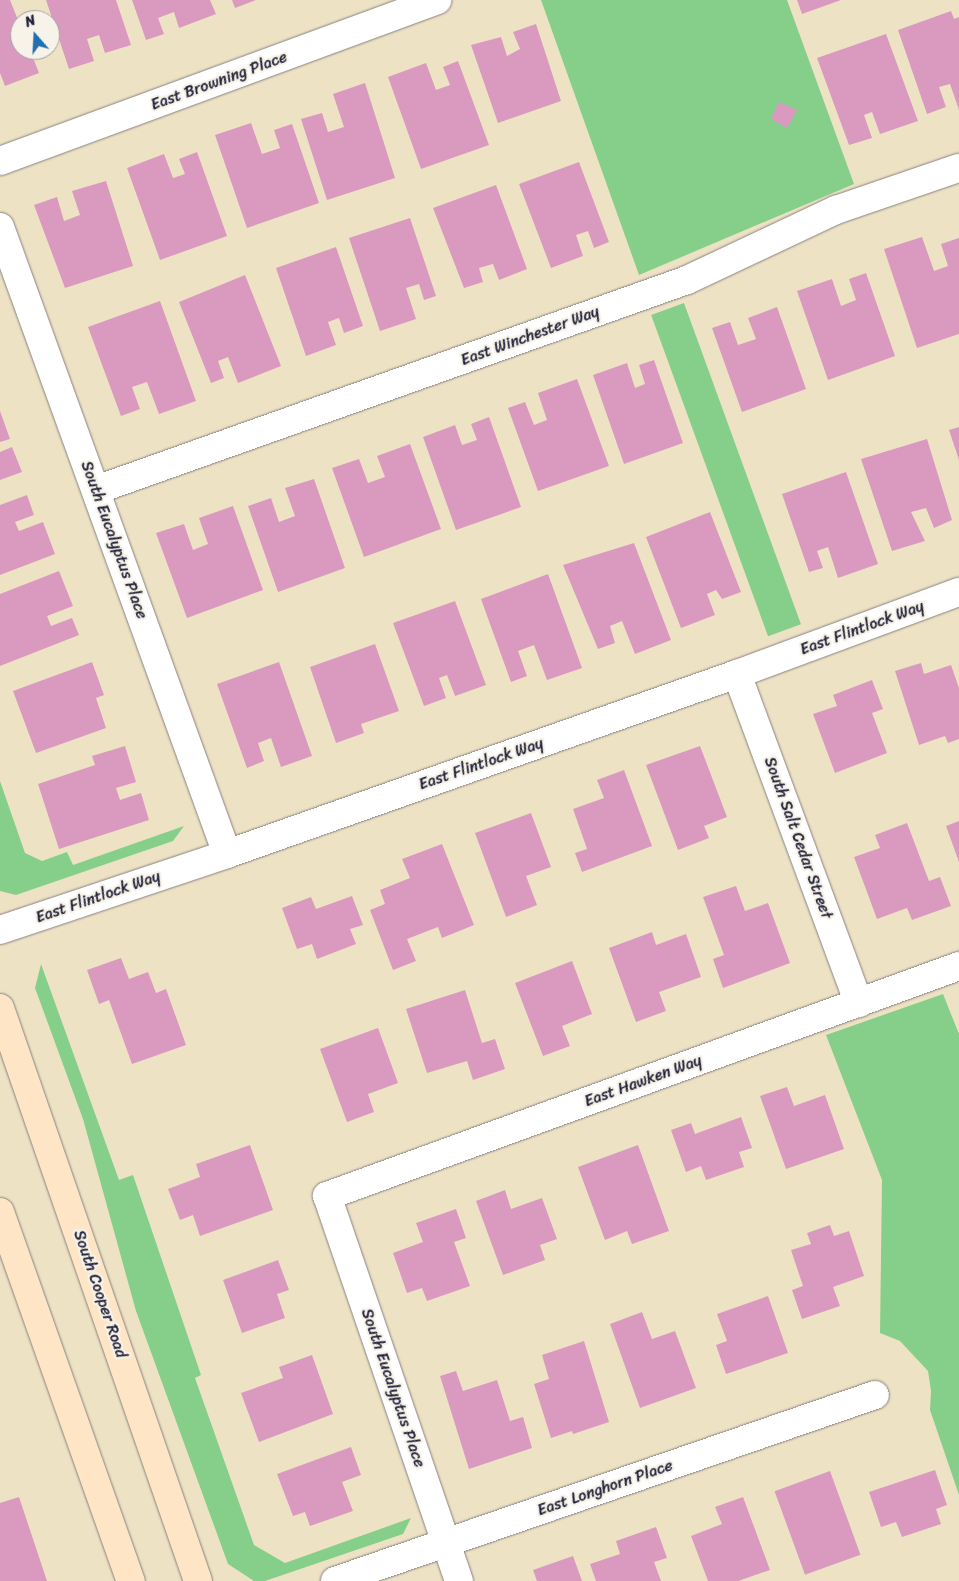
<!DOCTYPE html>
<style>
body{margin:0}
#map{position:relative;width:959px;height:1581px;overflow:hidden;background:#eee2c4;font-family:Sriracha,sans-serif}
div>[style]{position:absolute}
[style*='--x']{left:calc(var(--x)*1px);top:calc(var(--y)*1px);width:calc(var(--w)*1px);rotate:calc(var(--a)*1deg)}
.green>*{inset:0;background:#86cf8b;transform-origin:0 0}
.building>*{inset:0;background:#da9ac0;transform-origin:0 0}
.roads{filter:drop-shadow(0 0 1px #888280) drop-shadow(0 0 1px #888280)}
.minor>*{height:28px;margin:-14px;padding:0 14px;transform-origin:14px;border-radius:14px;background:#fff}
.secondary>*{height:28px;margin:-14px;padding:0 14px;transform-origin:14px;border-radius:14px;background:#fde5c5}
span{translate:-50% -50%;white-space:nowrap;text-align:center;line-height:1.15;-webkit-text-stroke:4.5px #f7f3e8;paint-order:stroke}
.street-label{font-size:16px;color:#22223b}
.north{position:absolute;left:10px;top:10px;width:50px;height:50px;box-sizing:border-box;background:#f7f3e8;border:1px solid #a29fa3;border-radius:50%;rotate:341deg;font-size:14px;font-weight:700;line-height:20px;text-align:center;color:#22223b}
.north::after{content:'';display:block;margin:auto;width:18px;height:22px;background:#1f6fb2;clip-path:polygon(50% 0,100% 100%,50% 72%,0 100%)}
</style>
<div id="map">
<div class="green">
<i style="clip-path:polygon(541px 0,787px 0,854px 184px,639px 275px)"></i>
<i style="left:684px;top:303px;width:342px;height:35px;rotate:70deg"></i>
<i style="clip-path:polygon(0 781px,25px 853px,42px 861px,67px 852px,73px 865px,184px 826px,173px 841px,16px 895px,0 891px)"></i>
<i style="clip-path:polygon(41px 964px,119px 1180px,133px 1175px,201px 1375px,195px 1378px,254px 1545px,285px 1563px,411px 1518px,403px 1534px,265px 1581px,254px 1581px,228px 1564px,136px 1311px,83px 1119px,35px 988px)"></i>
<i style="clip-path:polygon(943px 994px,959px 1034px,959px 1495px,930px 1410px,931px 1391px,928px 1371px,900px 1341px,880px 1333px,882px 1180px,826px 1035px)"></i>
</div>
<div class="building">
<i style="clip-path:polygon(0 0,10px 0,20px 25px,20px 50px,30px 50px,39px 73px,5px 86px,0 73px)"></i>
<i style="clip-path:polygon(46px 0,116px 0,131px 45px,105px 53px,99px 35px,87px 39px,94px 61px,69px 69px)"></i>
<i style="clip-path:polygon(132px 0,210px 0,216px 14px,179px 28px,174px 12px,158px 18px,164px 34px,146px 40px)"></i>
<i style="clip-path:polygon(232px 0,256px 0,235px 8px)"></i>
<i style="clip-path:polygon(797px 0,841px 0,802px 14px)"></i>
<i style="clip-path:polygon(951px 11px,954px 19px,959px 17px,959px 110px,950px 84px,939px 87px,946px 107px,927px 114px,898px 30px)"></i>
<i style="clip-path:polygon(536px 24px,561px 101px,498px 123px,471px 45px,501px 37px,507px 56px,520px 49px,513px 32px)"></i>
<i style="clip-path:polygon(886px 34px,918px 121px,880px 134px,872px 112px,864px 115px,872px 138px,849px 145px,817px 58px)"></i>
<i style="clip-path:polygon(458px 61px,489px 145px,421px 169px,388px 77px,426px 63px,436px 90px,450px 85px,443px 67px)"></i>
<i style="clip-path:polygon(365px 83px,395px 178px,327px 200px,301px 119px,322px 113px,328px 132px,344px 127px,333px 94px)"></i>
<i style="clip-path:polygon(779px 102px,797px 110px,787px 128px,771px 119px)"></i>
<i style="clip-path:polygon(251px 123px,262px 154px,280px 148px,274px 130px,292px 124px,319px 203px,247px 228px,215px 135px)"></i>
<i style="clip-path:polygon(197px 152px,227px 236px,160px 260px,127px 168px,164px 154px,173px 178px,185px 174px,179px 159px)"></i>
<i style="clip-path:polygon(579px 162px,609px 242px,594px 248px,588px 231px,576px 235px,583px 256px,551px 268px,519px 184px)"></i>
<i style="clip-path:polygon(106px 181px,133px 266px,65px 288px,34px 205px,57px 197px,64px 221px,80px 215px,72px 191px)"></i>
<i style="clip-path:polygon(496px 185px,527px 269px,499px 280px,493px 264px,479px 268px,483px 282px,464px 288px,433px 208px)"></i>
<i style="clip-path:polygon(410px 218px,436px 296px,424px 300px,419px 284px,406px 288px,416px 319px,380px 331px,349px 238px)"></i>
<i style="clip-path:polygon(922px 237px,934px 271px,948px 266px,941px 244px,959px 238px,959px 334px,917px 348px,884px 249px)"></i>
<i style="clip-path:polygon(336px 247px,363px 326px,344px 333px,339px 318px,328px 322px,336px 345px,306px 356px,276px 268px)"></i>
<i style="clip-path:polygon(866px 273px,895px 356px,828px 380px,797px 291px,832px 279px,841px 306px,856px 300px,849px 279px)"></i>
<i style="clip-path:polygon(245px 275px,281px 366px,238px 383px,228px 357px,218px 361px,224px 378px,211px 383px,179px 302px)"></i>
<i style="clip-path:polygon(160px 301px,196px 401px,159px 414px,147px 382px,132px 387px,140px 409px,121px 416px,88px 327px)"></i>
<i style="clip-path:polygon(777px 307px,806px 389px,742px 412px,712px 328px,730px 322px,738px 345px,756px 339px,748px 318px)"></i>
<i style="clip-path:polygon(654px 360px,683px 443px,624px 464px,593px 375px,627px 363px,635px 388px,645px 384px,639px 365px)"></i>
<i style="clip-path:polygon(577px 379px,609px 466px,538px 491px,508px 408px,525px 402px,534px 425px,547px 420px,538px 393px)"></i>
<i style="clip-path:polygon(0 411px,10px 439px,0 442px)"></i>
<i style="clip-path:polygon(489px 417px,521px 507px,456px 530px,423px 437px,455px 425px,462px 445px,477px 440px,471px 424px)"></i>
<i style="clip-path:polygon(959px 427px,959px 460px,949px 430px)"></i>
<i style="clip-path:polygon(927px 439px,952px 520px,934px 528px,926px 508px,911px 512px,925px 541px,892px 551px,861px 459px)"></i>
<i style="clip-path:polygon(410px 444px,441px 529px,364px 557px,332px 468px,359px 459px,368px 483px,385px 477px,377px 456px)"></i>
<i style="clip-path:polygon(12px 447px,22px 472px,0 480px,0 452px)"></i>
<i style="clip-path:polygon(846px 472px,878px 564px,838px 578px,828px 547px,817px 551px,823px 568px,809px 572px,782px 494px)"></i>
<i style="clip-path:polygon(314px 479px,345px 568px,278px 592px,248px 506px,271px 498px,279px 522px,295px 516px,285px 488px)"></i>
<i style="clip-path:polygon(27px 495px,34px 515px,15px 522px,19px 531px,43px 522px,55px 554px,0 575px,0 505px)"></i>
<i style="clip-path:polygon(233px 506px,263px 590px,187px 618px,156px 533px,184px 524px,193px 550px,208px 544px,199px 518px)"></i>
<i style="clip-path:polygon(710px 512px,741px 592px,722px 599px,716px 590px,707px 594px,715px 615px,681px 628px,646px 537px)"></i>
<i style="clip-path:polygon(634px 543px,671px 640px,635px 654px,622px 621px,610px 626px,615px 643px,598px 649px,563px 565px)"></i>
<i style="clip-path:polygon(59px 571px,73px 606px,47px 616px,51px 626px,72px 618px,79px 635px,0 666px,0 594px)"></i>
<i style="clip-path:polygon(548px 574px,582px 668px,547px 680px,534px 645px,518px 651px,527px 676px,511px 682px,481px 599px)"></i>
<i style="clip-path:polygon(455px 601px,486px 685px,455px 696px,447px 675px,439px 678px,446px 698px,424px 706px,393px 623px)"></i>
<i style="clip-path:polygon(375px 644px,399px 711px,361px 724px,364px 733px,336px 743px,310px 667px)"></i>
<i style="clip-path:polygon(92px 662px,104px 695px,96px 698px,106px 728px,36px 753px,13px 691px)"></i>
<i style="clip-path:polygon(279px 662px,312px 756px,281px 767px,271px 738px,258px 743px,264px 761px,247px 768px,217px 684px)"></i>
<i style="clip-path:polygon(921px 663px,924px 674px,951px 665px,959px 688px,959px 739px,948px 743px,945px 736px,919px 745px,895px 671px)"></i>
<i style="clip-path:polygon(872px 680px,883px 709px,872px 713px,887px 753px,835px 773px,813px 714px,837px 706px,833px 695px)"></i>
<i style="clip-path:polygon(125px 746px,136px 782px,116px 788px,120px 800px,141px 793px,149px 820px,59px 849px,38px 784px,95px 765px,92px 756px)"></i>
<i style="clip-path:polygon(700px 746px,727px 817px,704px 826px,709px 838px,678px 850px,646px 765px)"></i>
<i style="clip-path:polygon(624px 770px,652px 846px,582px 872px,575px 853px,587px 849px,573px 809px,604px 798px,597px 780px)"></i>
<i style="clip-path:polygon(531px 813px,551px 867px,526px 876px,537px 905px,506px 917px,475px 833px)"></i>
<i style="clip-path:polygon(959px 821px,959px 862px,946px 826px)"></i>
<i style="clip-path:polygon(907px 823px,929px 881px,940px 877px,951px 906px,912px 920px,907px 908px,877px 919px,854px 857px,880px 848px,875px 835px)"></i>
<i style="clip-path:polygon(442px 844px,474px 925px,442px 938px,438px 927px,407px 939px,416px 961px,393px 970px,370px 910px,385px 904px,380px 890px,410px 878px,402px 859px)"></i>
<i style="clip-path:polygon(736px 886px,745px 911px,768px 903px,790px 963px,723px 988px,713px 959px,724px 955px,703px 897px)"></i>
<i style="clip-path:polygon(352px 896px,363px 925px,350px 929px,356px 944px,317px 959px,312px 944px,297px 949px,282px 908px,311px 897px,316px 909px)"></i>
<i style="clip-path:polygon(652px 932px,656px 945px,686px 934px,701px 977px,659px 992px,666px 1011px,636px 1022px,609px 948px)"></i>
<i style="clip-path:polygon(121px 958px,129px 979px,148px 972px,156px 993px,166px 989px,186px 1045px,132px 1064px,109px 1000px,99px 1004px,87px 970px)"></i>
<i style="clip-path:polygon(572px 961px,592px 1014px,562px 1026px,570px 1046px,543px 1056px,515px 983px)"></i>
<i style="clip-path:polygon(465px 990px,482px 1043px,495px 1039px,505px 1069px,473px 1080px,467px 1061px,427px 1073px,406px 1009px)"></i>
<i style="clip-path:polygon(378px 1028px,398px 1083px,368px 1094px,374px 1112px,347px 1122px,320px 1049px)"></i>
<i style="clip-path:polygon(787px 1087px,794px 1106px,825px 1095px,844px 1149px,786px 1169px,760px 1096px)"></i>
<i style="clip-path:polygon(741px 1117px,752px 1148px,739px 1152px,744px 1167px,706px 1180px,701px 1166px,686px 1172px,671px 1130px,691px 1123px,695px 1134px)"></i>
<i style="clip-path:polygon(250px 1145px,273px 1210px,200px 1236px,193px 1215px,180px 1220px,168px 1189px,200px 1177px,196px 1164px)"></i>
<i style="clip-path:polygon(638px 1145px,669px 1231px,632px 1244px,627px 1231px,605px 1240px,578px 1167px)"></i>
<i style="clip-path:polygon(505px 1190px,511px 1209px,542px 1198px,557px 1239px,540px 1245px,545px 1260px,503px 1275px,476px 1201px)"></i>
<i style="clip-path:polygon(456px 1209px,466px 1238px,454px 1242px,470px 1286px,427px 1301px,422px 1288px,407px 1293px,393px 1253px,423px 1242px,416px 1223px)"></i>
<i style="clip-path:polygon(830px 1225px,834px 1236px,849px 1231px,864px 1276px,833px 1287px,840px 1306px,802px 1319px,792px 1290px,803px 1286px,791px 1250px,811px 1244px,807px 1233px)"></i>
<i style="clip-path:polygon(278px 1260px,289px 1290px,277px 1294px,285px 1318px,242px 1333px,223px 1280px)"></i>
<i style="clip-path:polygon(768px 1296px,788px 1353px,726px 1374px,716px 1345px,727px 1341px,717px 1314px)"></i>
<i style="clip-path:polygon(642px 1312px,652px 1339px,675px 1331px,696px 1388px,640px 1408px,610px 1324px)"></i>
<i style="clip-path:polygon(584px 1341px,609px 1422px,573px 1434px,572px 1431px,551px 1438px,534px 1384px,549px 1379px,542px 1355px)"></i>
<i style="clip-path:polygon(312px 1355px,333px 1414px,259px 1442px,241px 1393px,283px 1378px,279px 1367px)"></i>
<i style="clip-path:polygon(456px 1371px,463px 1391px,497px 1380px,510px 1421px,523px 1417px,532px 1448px,469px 1469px,440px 1376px)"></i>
<i style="clip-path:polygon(351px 1447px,361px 1475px,342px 1482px,353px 1511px,310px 1526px,305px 1512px,293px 1516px,277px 1474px)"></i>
<i style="clip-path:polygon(935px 1470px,947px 1505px,936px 1509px,941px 1524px,902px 1537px,896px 1522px,881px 1527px,869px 1492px)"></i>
<i style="left:830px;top:1471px;width:89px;height:59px;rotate:70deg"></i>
<i style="clip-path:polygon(19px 1497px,47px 1581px,0 1581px,0 1503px)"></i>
<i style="clip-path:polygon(743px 1497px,770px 1570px,738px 1581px,708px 1581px,691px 1536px,722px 1524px,715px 1507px)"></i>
<i style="clip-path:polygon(656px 1527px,667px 1558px,654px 1562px,661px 1581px,596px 1581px,590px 1564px,620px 1554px,616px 1541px)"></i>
<i style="clip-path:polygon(573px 1556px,582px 1581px,537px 1581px,533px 1570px)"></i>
</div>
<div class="roads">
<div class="minor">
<i style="--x:0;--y:161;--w:466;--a:-20.2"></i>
<i style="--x:0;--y:227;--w:667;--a:70.1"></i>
<i style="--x:96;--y:490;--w:627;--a:-19.56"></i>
<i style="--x:687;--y:280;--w:165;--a:-25.2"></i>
<i style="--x:836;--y:210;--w:130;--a:-18.9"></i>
<i style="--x:737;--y:674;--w:351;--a:69.7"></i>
<i style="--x:0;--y:930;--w:239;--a:-18.5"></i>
<i style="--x:227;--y:854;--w:541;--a:-19.44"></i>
<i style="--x:737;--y:674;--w:237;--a:-20.3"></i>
<i style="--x:335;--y:1581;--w:571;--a:-19.01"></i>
<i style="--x:459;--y:1581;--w:407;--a:-108.9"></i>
<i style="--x:327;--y:1196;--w:673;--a:-20"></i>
</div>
<div class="secondary">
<i style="--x:0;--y:1008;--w:606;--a:70.94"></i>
<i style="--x:0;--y:1212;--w:392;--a:70.5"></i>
</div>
</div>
<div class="street-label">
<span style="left:219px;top:81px;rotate:-20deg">East Browning Place</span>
<span style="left:530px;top:336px;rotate:-20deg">East Winchester Way</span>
<span style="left:114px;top:540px;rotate:70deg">South Eucalyptus Place</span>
<span style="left:862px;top:628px;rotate:-20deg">East Flintlock Way</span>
<span style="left:481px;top:764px;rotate:-19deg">East Flintlock Way</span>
<span style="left:798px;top:838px;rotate:70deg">South Salt Cedar Street</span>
<span style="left:98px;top:897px;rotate:-19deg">East Flintlock Way</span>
<span style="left:643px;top:1081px;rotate:-20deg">East Hawken Way</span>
<span style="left:100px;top:1294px;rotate:71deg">South Cooper Road</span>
<span style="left:393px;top:1388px;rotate:71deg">South Eucalyptus Place</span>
<span style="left:605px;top:1488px;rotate:-19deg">East Longhorn Place</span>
</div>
<div class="north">N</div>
</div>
